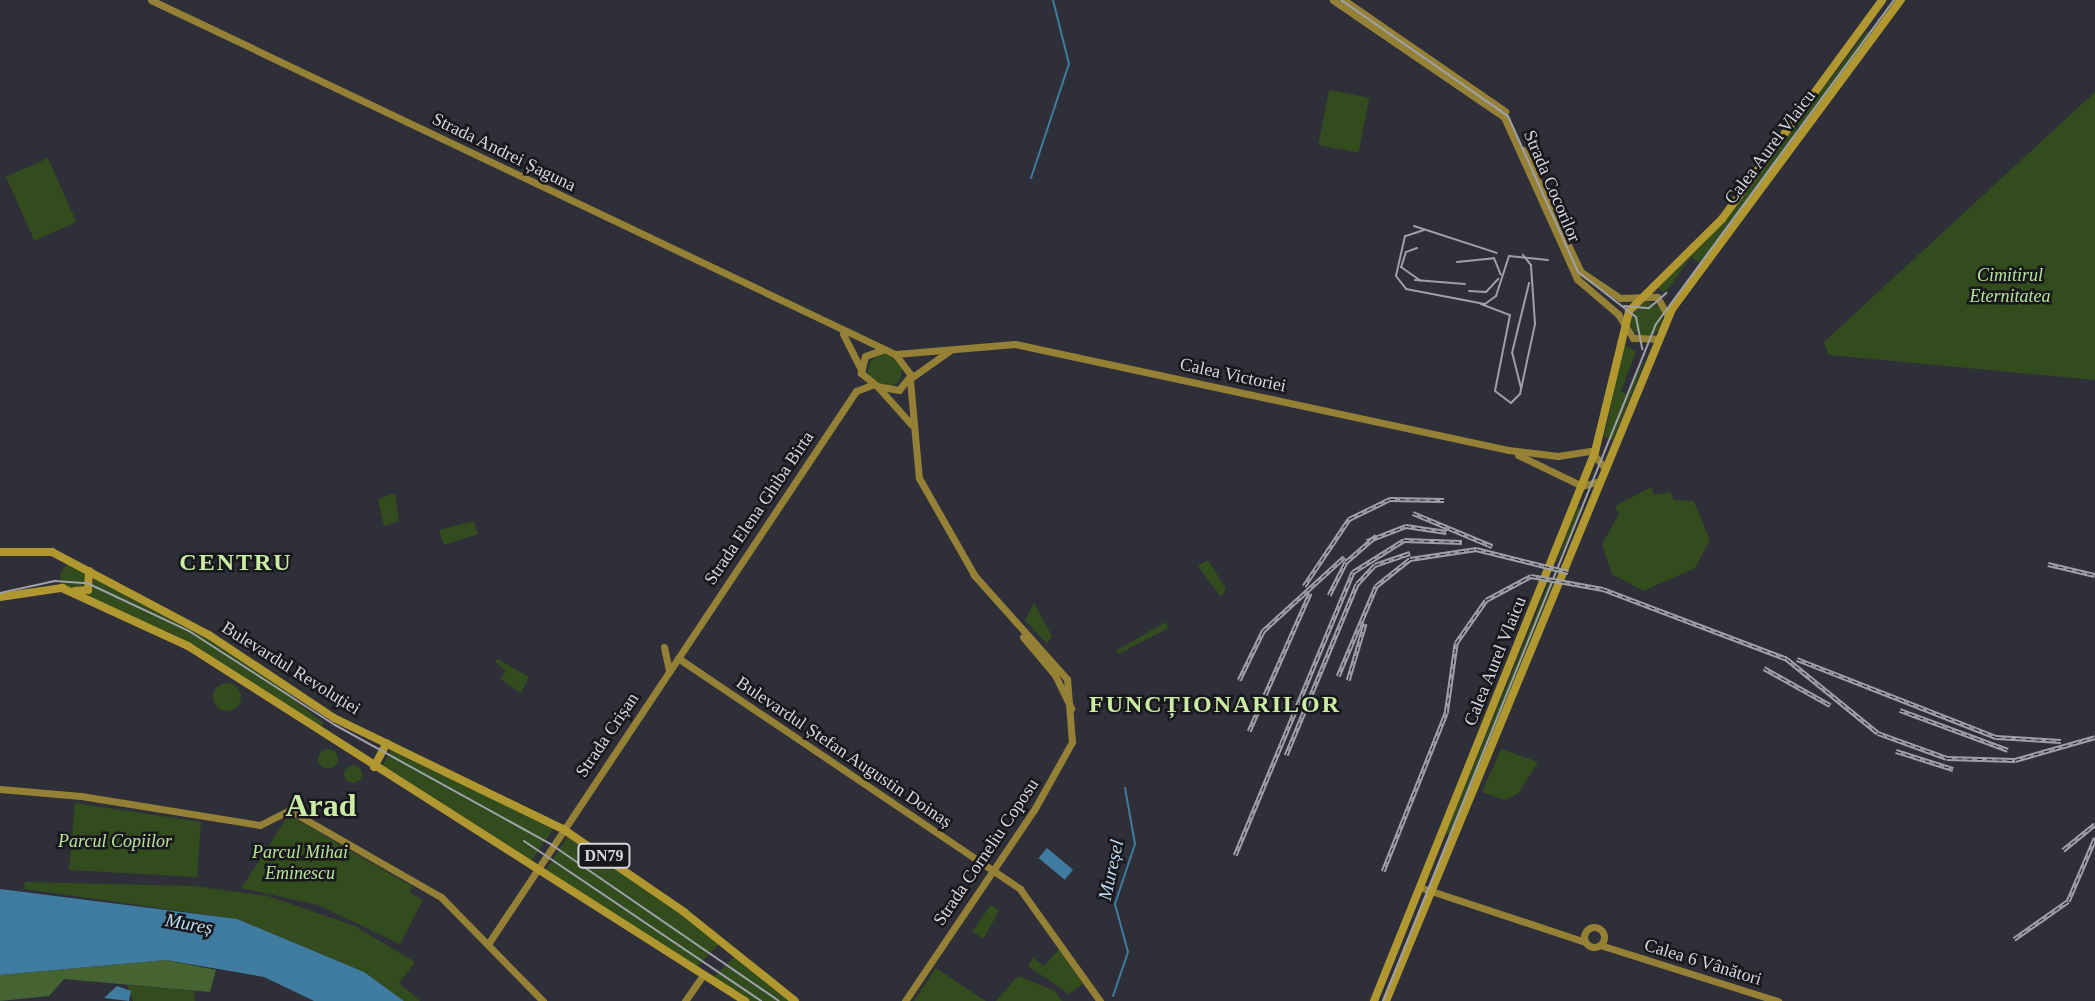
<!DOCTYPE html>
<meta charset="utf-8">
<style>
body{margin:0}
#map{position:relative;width:2095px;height:1001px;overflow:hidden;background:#2e2f39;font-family:"Times New Roman",serif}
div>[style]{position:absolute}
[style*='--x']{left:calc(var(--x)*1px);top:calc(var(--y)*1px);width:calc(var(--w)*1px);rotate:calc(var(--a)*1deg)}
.green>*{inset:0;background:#324c1e;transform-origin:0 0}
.round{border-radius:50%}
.forest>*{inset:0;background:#466431}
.water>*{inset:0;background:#407ba0;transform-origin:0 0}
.stream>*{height:2px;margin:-1px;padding:0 1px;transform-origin:1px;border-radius:1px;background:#407ba0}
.secondary>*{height:7px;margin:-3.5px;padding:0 3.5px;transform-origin:3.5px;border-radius:3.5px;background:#958136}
.secondary>.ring{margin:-3.5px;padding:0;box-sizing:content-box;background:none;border:7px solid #958136;border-radius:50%}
.primary>*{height:8px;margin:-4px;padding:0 4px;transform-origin:4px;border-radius:4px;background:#b19730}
.tram>*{height:2px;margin:-1px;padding:0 1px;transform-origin:1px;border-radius:1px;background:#9fa0a8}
.rail>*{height:4.5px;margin-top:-2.25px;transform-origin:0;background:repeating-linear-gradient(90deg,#17171c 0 5px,#9fa0a8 0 10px);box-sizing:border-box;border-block:2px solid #9fa0a8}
span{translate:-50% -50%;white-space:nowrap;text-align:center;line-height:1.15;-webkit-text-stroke:5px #17171c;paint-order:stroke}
.shield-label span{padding:2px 5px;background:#17171c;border:2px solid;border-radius:5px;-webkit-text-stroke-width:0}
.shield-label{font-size:16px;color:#d6d7de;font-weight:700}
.street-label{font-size:18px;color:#d6d7de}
.park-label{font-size:18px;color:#b7e598;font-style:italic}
.water-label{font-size:19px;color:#bcddf2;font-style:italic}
.district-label{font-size:24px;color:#cbeca5;font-weight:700;letter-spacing:2px}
.town-label{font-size:32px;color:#cbeca5;font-weight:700}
</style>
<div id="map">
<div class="green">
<i style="clip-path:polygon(1867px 31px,1871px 34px,1801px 127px,1796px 124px)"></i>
<i style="left:1329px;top:90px;width:41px;height:56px;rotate:11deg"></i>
<i style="clip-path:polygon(2095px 92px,2095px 380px,1829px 355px,1824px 342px)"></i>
<i style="clip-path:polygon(1794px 127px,1798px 130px,1701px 264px,1691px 257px,1665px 293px,1658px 288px,1716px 230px)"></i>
<i style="left:48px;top:158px;width:70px;height:46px;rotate:66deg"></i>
<i class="round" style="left:1629px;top:302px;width:34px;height:34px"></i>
<i style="clip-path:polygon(1624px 345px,1636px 351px,1621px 391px,1626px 394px,1647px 355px,1613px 440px,1604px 437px)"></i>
<i class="round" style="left:868px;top:354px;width:34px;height:34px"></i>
<i style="clip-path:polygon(1651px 487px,1654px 495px,1670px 492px,1674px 500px,1694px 501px,1710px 540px,1695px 568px,1643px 591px,1612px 574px,1602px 544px,1619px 514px,1615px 506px)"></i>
<i style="clip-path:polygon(395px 493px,399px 521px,384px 526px,378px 499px)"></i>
<i style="clip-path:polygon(1577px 507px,1583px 509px,1555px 566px)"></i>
<i style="clip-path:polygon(474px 521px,478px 534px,444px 545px,439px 530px)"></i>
<i style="clip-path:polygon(1208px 560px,1226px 589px,1221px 597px,1198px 566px)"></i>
<i class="round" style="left:60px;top:564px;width:26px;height:26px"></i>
<i style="clip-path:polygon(95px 578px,202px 634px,292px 693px,290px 697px,324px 723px,320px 728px,179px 637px,87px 596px)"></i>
<i style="clip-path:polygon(1551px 578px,1555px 579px,1452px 836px,1446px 833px)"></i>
<i style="clip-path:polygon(1034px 603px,1052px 636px,1047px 644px,1025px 620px)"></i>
<i style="clip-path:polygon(1166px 622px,1168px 628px,1119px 654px,1117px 650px)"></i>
<i style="clip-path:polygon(498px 659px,529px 677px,521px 693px,500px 679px,506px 671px,495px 662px)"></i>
<i class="round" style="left:213px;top:683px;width:28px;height:28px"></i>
<i style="clip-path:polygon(392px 748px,554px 828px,531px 861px,381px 768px)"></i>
<i style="clip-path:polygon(1501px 749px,1538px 762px,1518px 794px,1505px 800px,1482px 792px)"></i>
<i class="round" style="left:318px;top:749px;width:20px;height:20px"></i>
<i class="round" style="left:344px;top:765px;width:18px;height:18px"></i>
<i style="clip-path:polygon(75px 803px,201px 822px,197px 877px,69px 870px)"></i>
<i style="clip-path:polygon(289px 815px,413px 887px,409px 892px,423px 900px,400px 944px,318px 905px,241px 888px)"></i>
<i style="clip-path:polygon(568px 836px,681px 912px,720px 943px,697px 967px,546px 870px)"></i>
<i style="clip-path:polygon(24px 882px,194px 886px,268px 896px,355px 926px,415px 962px,399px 983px,420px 1001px,404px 1001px,364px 972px,237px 919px,25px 889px)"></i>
<i style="clip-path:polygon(991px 905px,999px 911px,983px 939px,972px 931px)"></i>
<i style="clip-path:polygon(1060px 948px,1083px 984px,1069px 994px,1028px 966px,1033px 958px,1044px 966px)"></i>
<i style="clip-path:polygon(735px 956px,791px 1001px,751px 1001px,714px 977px)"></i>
<i style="clip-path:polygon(936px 968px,978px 996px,986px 1001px,914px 1001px)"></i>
<i style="clip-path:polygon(1018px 976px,1055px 991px,1062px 1001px,996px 1001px)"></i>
<i style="clip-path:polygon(127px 985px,194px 991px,195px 1001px,133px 1001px)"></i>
</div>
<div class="forest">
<i style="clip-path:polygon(166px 960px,216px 970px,210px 992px,64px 979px,49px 996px,0 1001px,0 975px)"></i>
</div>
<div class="water">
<i style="left:1047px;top:848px;width:34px;height:13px;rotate:40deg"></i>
<i style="clip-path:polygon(0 889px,237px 919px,364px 972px,404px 1001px,314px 1001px,264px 977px,166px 960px,0 975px)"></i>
<i style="clip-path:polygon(117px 986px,131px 991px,129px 1001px,104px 998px)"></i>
</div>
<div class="stream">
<i style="--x:1031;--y:178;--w:120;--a:-71.6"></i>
<i style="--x:1069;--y:64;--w:66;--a:-104"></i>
<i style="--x:1113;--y:996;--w:46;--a:-71.2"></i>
<i style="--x:1128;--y:952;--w:50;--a:-105.2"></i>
<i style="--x:1115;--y:904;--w:63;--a:-71.6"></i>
<i style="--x:1135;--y:844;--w:57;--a:-100.1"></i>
</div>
<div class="secondary">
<i style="--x:151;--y:0;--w:824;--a:25.45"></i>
<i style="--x:895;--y:354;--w:26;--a:53"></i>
<i style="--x:911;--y:375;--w:19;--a:129"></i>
<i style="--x:899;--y:390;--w:22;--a:-170"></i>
<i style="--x:877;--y:386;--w:21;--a:-141"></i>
<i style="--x:861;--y:373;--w:17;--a:-77"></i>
<i style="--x:865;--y:356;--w:18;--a:-19"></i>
<i style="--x:1333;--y:0;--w:207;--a:34.4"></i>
<i style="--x:1504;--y:117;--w:178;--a:65.7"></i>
<i style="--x:1577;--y:279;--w:54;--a:40.5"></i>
<i style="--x:1618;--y:314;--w:28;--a:58"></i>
<i style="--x:1633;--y:338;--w:25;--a:2"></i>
<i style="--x:1344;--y:0;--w:196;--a:34.6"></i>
<i style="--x:1523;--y:150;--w:135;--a:64.6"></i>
<i style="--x:1581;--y:272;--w:47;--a:33.7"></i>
<i style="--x:1620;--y:298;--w:37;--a:-2"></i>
<i style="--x:1657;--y:297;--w:22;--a:60"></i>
<i style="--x:843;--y:334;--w:38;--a:63"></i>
<i style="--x:896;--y:354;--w:119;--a:-4.8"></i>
<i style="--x:1015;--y:344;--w:504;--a:12.13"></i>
<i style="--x:1508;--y:450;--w:50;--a:6.8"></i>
<i style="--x:1558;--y:456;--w:33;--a:-9"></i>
<i style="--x:1591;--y:451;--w:22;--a:51"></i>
<i style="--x:911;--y:378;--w:47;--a:-35.4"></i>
<i style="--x:910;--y:380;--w:98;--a:84.8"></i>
<i style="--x:919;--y:478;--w:113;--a:60.3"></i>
<i style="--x:878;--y:387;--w:50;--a:48.3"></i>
<i style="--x:1518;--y:455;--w:71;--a:25.8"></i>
<i style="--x:1582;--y:486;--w:18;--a:-16"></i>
<i style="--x:1023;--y:637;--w:50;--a:49.9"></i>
<i style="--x:1055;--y:675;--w:37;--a:64"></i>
<i style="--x:664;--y:647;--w:25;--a:78"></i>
<i style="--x:678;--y:658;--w:413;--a:34"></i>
<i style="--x:1020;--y:889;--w:138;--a:54.5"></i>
<i style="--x:0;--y:789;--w:81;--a:4.9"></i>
<i style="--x:81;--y:796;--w:181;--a:9.2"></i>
<i style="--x:260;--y:825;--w:33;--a:-27"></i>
<i style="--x:289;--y:810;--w:175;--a:29.8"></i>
<i style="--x:441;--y:897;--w:146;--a:45.6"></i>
<i style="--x:1419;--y:887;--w:175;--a:18.3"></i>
<i class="ring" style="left:1584px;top:927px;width:13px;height:13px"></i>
<i style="--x:488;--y:944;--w:664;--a:-56.36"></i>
<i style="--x:856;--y:391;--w:19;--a:-21"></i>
<i style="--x:1600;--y:945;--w:187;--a:17.5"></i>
<i style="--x:685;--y:1001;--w:32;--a:-55"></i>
<i style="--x:905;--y:1001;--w:230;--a:-56"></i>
<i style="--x:1034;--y:810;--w:78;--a:-60.8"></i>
<i style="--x:1072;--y:742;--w:63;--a:-94.5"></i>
<i style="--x:1067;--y:679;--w:140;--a:-131.8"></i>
</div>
<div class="primary">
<i style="--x:0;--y:552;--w:52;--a:0"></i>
<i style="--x:52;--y:552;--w:178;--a:27.9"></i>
<i style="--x:209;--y:635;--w:150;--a:33.6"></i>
<i style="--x:334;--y:718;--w:254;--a:25.9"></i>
<i style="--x:563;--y:829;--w:147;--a:34.4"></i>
<i style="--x:684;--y:912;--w:142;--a:38.7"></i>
<i style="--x:75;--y:591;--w:13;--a:-4"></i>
<i style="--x:88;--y:590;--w:19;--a:-87"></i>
<i style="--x:0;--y:597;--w:63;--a:-8.3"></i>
<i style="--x:62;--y:588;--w:139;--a:24.7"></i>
<i style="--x:188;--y:646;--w:661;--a:32.51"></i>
<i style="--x:374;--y:767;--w:27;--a:-62"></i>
<i style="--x:1374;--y:1001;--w:592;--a:-68.07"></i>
<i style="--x:1595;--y:452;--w:145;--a:-76.4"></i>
<i style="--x:1629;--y:311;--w:131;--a:-44.7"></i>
<i style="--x:1722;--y:219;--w:271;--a:-53.8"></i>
<i style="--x:1386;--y:1001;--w:749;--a:-67.54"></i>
<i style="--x:1672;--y:309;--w:385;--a:-53.5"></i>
</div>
<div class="tram">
<i style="--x:1341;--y:0;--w:203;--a:34.8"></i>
<i style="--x:1508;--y:116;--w:171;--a:65.8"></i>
<i style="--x:1578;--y:272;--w:73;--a:37.8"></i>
<i style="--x:1636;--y:317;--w:33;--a:79"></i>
<i style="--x:1414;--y:226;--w:87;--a:18"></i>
<i style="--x:1424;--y:230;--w:20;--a:162"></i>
<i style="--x:1405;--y:236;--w:41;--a:102.7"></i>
<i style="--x:1396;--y:276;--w:16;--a:52"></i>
<i style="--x:1406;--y:289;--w:80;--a:10.8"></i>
<i style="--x:1485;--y:304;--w:14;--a:-36"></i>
<i style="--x:1496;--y:296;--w:42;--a:-72"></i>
<i style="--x:1509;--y:256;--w:39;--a:6"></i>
<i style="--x:1417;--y:248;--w:12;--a:160"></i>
<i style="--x:1406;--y:252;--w:16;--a:108"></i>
<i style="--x:1401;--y:267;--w:24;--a:35"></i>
<i style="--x:1457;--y:262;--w:37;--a:-6"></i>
<i style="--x:1494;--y:258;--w:18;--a:68"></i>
<i style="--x:1415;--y:280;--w:50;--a:4.6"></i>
<i style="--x:1469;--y:291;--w:17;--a:3"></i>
<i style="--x:1486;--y:292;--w:18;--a:-47"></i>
<i style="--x:1481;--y:304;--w:31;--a:21"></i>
<i style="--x:1510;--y:315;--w:77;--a:101.2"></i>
<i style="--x:1495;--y:391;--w:20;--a:37"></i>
<i style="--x:1511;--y:403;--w:13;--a:-45"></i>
<i style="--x:1520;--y:394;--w:72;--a:-77.9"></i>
<i style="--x:1535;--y:324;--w:59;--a:-93.9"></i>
<i style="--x:1531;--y:265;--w:13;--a:-129"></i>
<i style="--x:1624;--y:306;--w:25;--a:5"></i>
<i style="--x:1649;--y:308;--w:23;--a:-41"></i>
<i style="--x:1521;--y:388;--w:36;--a:-104"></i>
<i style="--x:1512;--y:353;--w:72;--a:-76.3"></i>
<i style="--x:0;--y:593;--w:56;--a:-12.3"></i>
<i style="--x:55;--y:581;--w:32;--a:4"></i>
<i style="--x:87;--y:583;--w:113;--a:25.2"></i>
<i style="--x:189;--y:631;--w:174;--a:32.8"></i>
<i style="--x:335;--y:725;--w:248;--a:28.9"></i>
<i style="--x:552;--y:845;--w:275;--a:34.5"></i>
<i style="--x:524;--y:841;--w:286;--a:34"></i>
<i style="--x:1383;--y:1001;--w:730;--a:-68.04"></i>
<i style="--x:1656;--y:324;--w:402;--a:-53.7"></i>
</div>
<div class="rail">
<i style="--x:1413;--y:513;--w:86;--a:22.7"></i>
<i style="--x:1367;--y:541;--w:42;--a:-21"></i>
<i style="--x:1406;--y:526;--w:41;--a:8.3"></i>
<i style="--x:2048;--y:564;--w:48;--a:13.2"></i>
<i style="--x:1304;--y:586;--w:81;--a:-56.1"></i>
<i style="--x:1349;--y:519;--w:46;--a:-26"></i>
<i style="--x:1390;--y:499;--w:54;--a:1.1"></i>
<i style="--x:1329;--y:595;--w:37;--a:-63"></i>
<i style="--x:1346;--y:562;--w:40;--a:-41"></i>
<i style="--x:1797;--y:659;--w:214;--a:21.4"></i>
<i style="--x:1996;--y:737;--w:65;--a:3.5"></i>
<i style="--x:1764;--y:668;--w:76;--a:29.3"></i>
<i style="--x:1338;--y:676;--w:98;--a:-67.1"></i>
<i style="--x:1376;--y:586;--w:43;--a:-38.5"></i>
<i style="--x:1410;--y:559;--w:67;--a:-8.6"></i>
<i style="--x:1476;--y:549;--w:95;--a:14"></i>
<i style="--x:1239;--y:680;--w:55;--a:-63.9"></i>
<i style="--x:1263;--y:631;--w:110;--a:-42.4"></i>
<i style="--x:1348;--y:680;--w:59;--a:-73.4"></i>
<i style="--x:1900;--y:710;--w:115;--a:20.3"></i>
<i style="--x:1249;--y:731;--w:151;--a:-66.2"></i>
<i style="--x:1896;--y:751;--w:60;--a:17.5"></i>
<i style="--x:1286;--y:755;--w:185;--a:-67.5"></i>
<i style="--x:1357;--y:584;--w:26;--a:-47"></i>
<i style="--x:1375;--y:565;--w:37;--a:-19"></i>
<i style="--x:2063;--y:850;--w:41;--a:-39.1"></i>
<i style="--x:1235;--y:855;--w:307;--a:-67.4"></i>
<i style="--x:1353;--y:572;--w:60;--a:-32.1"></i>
<i style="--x:1404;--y:540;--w:58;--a:2"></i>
<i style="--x:1383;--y:871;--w:170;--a:-68.3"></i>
<i style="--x:1446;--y:713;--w:71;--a:-81.9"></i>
<i style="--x:1456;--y:643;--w:52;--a:-55.1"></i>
<i style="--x:1486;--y:600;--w:51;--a:-28.1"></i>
<i style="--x:1531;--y:576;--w:73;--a:10.2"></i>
<i style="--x:1603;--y:589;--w:197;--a:20.8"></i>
<i style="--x:1787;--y:659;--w:117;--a:39.1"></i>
<i style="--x:1878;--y:733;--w:73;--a:19.9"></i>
<i style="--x:1947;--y:758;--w:68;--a:1.7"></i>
<i style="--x:2015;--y:760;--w:83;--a:-16"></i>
<i style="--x:2014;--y:939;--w:66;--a:-35.1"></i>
<i style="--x:2068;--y:901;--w:69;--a:-66.8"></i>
</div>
<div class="shield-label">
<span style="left:604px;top:856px">DN79</span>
</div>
<div class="street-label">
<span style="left:1770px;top:147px;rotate:-53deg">Calea Aurel Vlaicu</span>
<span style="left:504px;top:152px;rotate:26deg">Strada Andrei Șaguna</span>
<span style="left:1552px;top:186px;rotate:67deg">Strada Cocorilor</span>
<span style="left:1233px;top:375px;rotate:12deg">Calea Victoriei</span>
<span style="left:759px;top:508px;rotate:-56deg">Strada Elena Ghiba Birta</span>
<span style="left:1495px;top:661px;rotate:-68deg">Calea Aurel Vlaicu</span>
<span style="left:291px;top:668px;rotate:32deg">Bulevardul Revoluției</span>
<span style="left:607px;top:735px;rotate:-56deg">Strada Crișan</span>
<span style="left:844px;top:752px;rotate:34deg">Bulevardul Ștefan Augustin Doinaș</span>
<span style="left:986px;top:852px;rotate:-56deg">Strada Corneliu Coposu</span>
<span style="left:1703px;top:962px;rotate:17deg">Calea 6 Vânători</span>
</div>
<div class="park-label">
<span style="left:2010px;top:286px">Cimitirul<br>Eternitatea</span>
<span style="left:115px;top:841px">Parcul Copiilor</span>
<span style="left:300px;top:863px">Parcul Mihai<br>Eminescu</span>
</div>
<div class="water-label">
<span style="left:1111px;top:870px;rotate:-78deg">Mureșel</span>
<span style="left:189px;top:924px;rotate:10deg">Mureș</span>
</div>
<div class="district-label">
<span style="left:236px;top:563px">CENTRU</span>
<span style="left:1215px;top:705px">FUNCȚIONARILOR</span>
</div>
<div class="town-label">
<span style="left:321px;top:805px">Arad</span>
</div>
</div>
